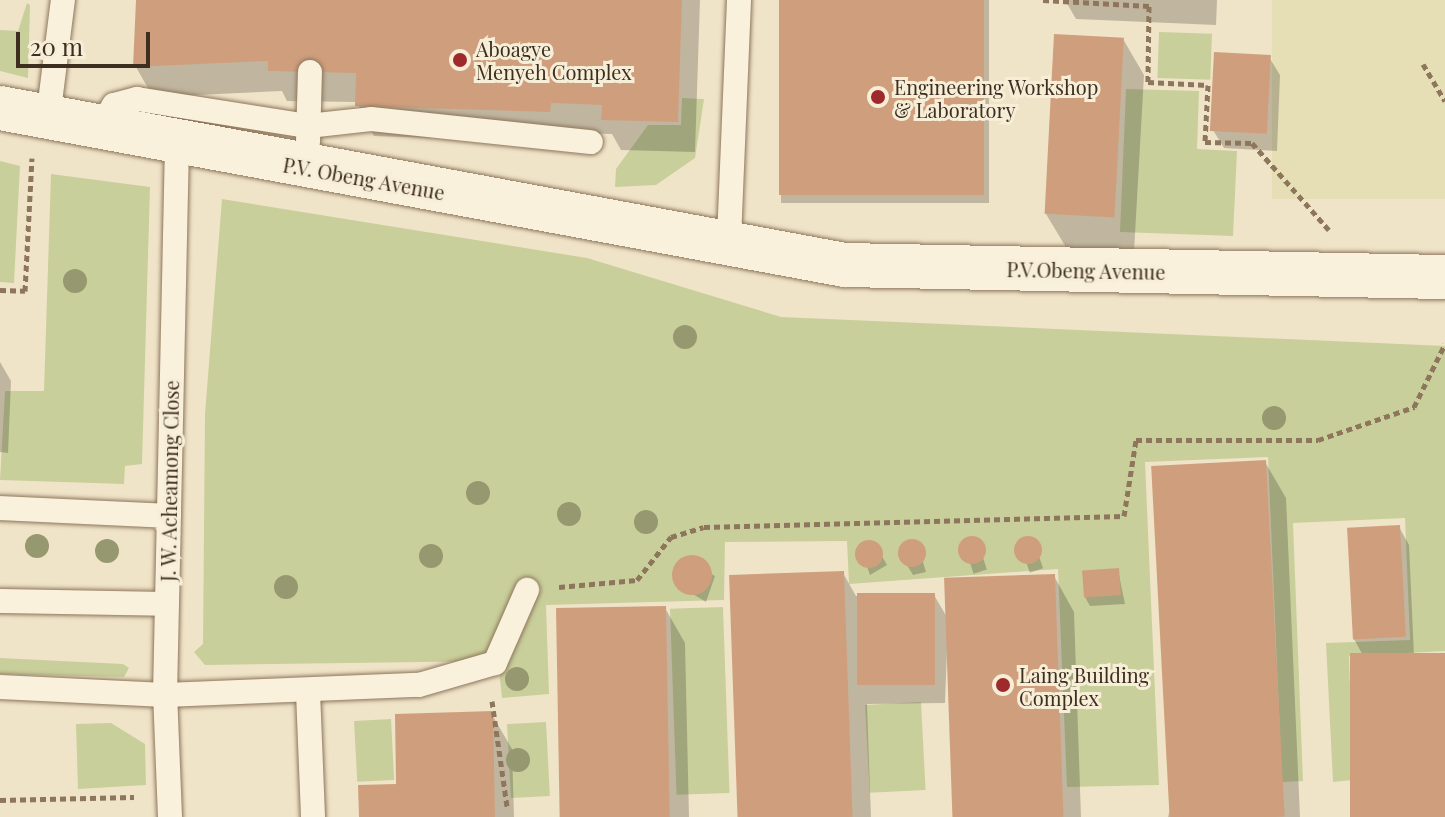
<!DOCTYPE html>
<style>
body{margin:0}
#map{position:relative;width:1445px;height:817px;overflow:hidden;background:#f0e4c8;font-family:"Playfair Display",serif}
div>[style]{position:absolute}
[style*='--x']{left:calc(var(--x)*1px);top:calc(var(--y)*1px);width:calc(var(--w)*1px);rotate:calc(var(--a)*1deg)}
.farmland>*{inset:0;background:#e6deb5;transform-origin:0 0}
.green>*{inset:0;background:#c9cf9b;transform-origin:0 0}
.shadow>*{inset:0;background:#0003;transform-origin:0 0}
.building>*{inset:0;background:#cf9f7d;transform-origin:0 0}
.round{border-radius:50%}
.path>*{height:5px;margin-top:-2.5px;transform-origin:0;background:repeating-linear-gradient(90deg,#8d765c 0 6px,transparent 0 10px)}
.roads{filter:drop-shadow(0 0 2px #8d765c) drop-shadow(0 0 2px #8d765c)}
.service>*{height:24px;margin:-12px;padding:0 12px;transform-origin:12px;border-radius:12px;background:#faf1dc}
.minor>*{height:44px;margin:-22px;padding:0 22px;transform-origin:22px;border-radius:22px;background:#faf1dc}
.trees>*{width:24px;height:24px;margin:-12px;border-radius:50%;background:#96986f}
.dots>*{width:22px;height:22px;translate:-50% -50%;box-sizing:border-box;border:4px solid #f7eed8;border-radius:50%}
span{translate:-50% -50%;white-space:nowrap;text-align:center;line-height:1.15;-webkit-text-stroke:6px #f7eed8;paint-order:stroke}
.poi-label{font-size:20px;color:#3d2e20}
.left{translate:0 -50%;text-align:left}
.street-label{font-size:20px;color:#3d2e20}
.scale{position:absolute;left:16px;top:32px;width:134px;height:36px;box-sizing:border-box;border:4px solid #3d2e20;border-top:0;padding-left:10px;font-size:24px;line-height:28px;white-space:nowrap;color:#3d2e20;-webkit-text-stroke:6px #f7eed8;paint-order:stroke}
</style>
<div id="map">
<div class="farmland">
<i style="left:1272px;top:0;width:173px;height:199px"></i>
</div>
<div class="green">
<i style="clip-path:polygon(27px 3px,30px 5px,28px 78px,0 71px,0 30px,18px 31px)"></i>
<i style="left:1159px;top:32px;width:53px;height:46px;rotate:2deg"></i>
<i style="clip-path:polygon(1126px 89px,1199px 91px,1197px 149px,1237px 151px,1233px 236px,1120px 232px)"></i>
<i style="clip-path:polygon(682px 98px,704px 99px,695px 158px,656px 185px,615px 187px,616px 169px,648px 125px,681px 125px)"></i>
<i style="clip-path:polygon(0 161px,20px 166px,14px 283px,0 282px)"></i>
<i style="clip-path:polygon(51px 174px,150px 187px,142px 464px,125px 466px,124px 484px,0 480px,5px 391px,44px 391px)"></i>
<i style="clip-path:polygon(222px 199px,587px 258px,781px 317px,1445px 346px,1445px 651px,1349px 656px,1353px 780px,1333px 782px,1326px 643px,1410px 640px,1405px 518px,1293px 523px,1303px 781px,1282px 782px,1268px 457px,1145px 462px,1159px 785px,1067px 787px,1058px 569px,849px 584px,847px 541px,725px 542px,724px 600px,546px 605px,549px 694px,502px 698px,498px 661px,205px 665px,194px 652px,203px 644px,205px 414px)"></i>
<i style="left:723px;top:607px;width:186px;height:53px;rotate:88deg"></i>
<i style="clip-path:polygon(0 658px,123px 664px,129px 668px,124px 677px,0 674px)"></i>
<i style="left:921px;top:702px;width:88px;height:56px;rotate:87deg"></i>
<i style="left:391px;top:719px;width:61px;height:37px;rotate:87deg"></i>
<i style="left:546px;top:722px;width:74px;height:39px;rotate:87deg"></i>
<i style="clip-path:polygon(111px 723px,145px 744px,146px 785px,78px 789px,76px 724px)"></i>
</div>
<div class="shadow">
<i style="clip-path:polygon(139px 0,700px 0,695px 152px,621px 150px,612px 134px,567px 133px,566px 142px,374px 136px,357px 102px,287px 101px,282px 91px,153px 97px,136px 67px)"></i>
<i style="left:781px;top:0;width:208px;height:203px"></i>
<i style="clip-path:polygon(1065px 0,1217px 0,1216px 25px,1076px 19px)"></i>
<i style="clip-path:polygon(1123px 39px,1144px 75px,1134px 252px,1067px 249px,1046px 214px)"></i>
<i style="clip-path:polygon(1269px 57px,1280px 75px,1277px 151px,1224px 148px,1213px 130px)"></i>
<i style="clip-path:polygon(0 362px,11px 381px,8px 453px,0 452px)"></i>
<i style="clip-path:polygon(1265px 462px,1286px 498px,1300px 817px,1168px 817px)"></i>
<i style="clip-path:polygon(1399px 527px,1409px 545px,1414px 656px,1445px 655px,1445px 817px,1359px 814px,1365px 659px,1354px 639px)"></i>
<i style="left:977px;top:539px;width:32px;height:14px;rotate:72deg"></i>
<i style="left:1033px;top:539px;width:31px;height:14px;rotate:71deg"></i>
<i style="clip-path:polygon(874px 542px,887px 565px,870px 575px,860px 546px)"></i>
<i style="clip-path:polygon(917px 542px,926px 572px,913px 575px,899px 552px)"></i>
<i style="clip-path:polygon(684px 558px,715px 576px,706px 602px,676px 584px)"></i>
<i style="clip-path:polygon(1118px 570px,1125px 604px,1090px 606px,1085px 597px)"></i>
<i style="clip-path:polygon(843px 573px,856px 596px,934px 595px,948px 619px,1054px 576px,1074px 612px,1081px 817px,954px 817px,948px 623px,945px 703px,867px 704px,871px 817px,739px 817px)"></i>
<i style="clip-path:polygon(665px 608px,685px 643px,689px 817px,562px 817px)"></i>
<i style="clip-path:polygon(491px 713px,512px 749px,514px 817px,361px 817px)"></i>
</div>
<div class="building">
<i style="clip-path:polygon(136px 0,682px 0,678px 122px,601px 120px,602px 105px,551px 103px,550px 112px,355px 106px,356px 73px,268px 71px,268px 61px,133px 67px)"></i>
<i style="left:779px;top:0;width:205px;height:195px"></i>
<i style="left:1054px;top:34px;width:70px;height:180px;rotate:3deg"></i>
<i style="left:1214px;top:52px;width:57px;height:79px;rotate:3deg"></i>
<i style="left:1266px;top:460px;width:357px;height:115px;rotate:87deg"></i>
<i style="left:1400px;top:525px;width:112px;height:53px;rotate:87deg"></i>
<i class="round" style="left:958px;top:536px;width:28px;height:28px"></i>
<i class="round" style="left:1014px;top:536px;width:28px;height:28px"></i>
<i class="round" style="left:898px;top:539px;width:28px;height:28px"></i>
<i class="round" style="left:855px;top:540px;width:28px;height:28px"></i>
<i class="round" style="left:672px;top:555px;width:40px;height:40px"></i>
<i style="left:1119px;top:568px;width:27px;height:37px;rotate:86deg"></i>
<i style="left:844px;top:571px;width:246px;height:115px;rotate:88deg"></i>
<i style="left:1055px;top:574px;width:243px;height:111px;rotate:88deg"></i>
<i style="left:935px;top:593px;width:92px;height:78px;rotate:90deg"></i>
<i style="left:666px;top:606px;width:211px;height:110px;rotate:89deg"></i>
<i style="left:1445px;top:653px;width:164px;height:95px;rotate:90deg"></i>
<i style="clip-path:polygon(493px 711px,495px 817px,359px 817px,358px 785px,396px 784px,395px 714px)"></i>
</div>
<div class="path">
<i style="--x:1043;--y:0;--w:106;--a:3.2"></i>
<i style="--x:1149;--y:6;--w:76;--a:90.8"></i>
<i style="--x:1148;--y:82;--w:60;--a:2.9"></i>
<i style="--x:1208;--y:85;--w:57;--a:93"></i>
<i style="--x:1205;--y:142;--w:47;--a:1.2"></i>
<i style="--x:1252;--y:143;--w:116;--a:48.5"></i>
<i style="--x:1423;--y:64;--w:43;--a:59.3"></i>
<i style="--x:0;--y:290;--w:25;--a:2"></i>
<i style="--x:25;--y:291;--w:133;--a:-87"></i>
<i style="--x:559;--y:587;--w:78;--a:-5.1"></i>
<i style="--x:637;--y:580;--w:55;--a:-51.7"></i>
<i style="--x:671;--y:537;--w:34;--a:-17"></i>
<i style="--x:704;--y:527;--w:420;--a:-1.5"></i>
<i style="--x:1124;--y:516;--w:77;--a:-81"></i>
<i style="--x:1136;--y:440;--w:182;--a:0"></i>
<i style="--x:1318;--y:440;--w:102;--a:-19"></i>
<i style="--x:1414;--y:407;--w:70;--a:-63.8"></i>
<i style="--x:492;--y:701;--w:107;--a:81.9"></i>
<i style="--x:0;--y:800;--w:134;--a:-1.3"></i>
</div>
<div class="roads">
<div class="service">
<i style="--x:48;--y:118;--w:119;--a:-82.8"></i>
<i style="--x:100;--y:128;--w:27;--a:-59"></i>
<i style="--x:114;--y:105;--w:24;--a:-15"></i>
<i style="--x:137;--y:99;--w:173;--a:9"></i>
<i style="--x:308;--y:126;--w:63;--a:-6.3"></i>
<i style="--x:371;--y:119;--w:221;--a:6"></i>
<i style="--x:308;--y:142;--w:70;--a:-88.4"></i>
<i style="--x:729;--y:239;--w:239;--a:-87.6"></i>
<i style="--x:0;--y:508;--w:169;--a:2.7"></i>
<i style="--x:0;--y:601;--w:167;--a:1"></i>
<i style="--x:0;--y:687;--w:165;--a:2.8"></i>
<i style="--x:165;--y:695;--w:254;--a:-2.3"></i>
<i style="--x:419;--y:685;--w:79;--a:-16.1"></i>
<i style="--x:495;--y:663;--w:80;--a:-66.3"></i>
<i style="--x:308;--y:692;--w:125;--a:87.7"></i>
<i style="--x:170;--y:817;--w:122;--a:-92.3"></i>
<i style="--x:165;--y:695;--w:551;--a:-88.75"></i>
</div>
<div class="minor">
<i style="--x:0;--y:108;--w:859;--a:10.53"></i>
<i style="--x:845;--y:265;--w:600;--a:1.15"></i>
</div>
</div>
<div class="trees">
<i style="left:75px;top:281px"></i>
<i style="left:685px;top:337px"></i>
<i style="left:1274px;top:418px"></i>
<i style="left:478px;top:493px"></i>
<i style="left:569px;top:514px"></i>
<i style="left:646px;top:522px"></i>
<i style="left:37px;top:546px"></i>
<i style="left:107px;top:551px"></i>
<i style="left:431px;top:556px"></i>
<i style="left:286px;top:587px"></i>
<i style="left:517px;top:679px"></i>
<i style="left:518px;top:760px"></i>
</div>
<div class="dots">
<i style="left:460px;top:60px;background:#9e2a2b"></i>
<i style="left:878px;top:97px;background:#9e2a2b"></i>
<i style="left:1003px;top:685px;background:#9e2a2b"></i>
</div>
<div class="poi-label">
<span class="left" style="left:476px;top:60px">Aboagye<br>Menyeh Complex</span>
<span class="left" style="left:894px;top:98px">Engineering Workshop<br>&amp; Laboratory</span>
<span class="left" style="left:1019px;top:686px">Laing Building<br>Complex</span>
</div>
<div class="street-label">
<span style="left:364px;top:178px;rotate:10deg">P.V. Obeng Avenue</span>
<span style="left:1086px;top:270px;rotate:1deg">P.V.Obeng Avenue</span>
<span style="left:169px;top:481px;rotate:-89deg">J. W. Acheamong Close</span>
</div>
<div class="scale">20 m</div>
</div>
